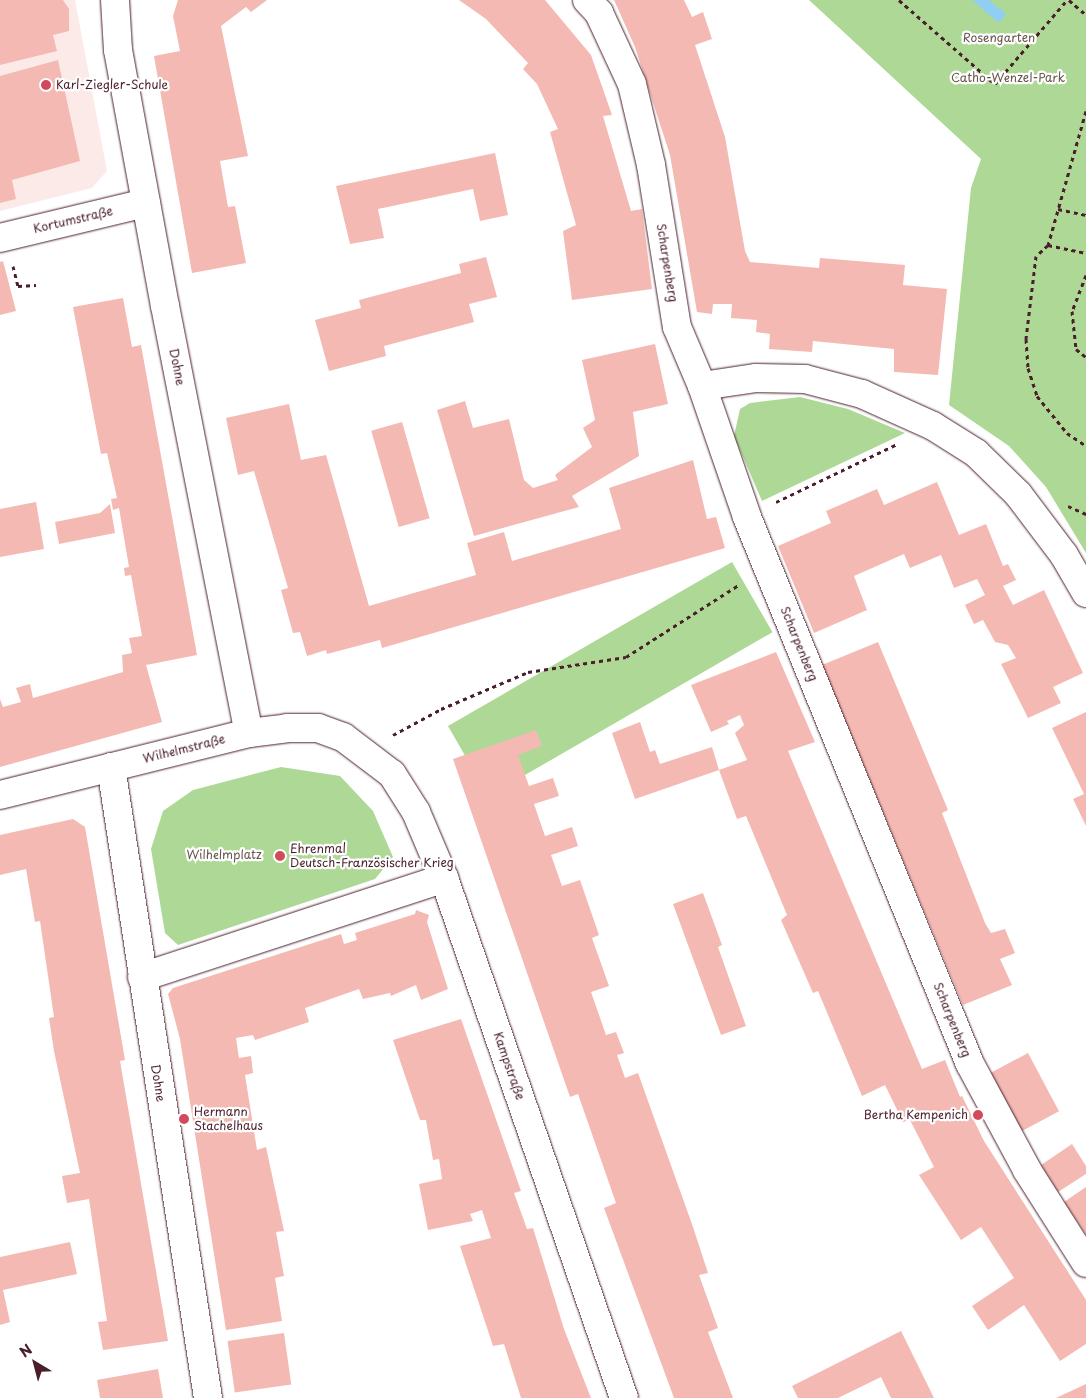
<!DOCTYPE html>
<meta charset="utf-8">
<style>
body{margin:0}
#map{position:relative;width:1086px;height:1398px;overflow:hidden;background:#fff;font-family:"Playpen Sans",sans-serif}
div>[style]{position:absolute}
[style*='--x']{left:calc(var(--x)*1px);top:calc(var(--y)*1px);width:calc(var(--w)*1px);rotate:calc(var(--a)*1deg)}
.built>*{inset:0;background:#fceae8}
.green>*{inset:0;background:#aed896;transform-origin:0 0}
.water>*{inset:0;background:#90cff1}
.building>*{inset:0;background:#f4b9b3;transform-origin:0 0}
.path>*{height:3px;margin-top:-1.5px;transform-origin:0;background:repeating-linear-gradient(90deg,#4a1f2b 0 4px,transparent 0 8px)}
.roads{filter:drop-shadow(0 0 1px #4a1f2b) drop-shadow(0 0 1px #4a1f2b)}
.street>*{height:28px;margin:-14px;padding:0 14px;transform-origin:14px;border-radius:14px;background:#fff}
.secondary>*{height:28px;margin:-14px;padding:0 14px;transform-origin:14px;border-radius:14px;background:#fff}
.dots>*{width:14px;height:14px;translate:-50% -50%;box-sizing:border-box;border:2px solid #fff;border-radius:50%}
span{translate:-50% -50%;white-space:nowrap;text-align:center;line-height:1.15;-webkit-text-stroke:4.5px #fff;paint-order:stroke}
.park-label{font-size:12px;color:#68564b}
.poi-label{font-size:12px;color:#4a1f2b}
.left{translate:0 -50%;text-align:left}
.right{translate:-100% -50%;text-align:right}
.street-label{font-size:12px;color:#4a1f2b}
.north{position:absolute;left:10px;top:1338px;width:50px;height:50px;-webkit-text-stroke:4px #fff;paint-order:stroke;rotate:323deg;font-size:14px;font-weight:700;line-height:20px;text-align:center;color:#4a1f2b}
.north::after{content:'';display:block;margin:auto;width:18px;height:22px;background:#4a1f2b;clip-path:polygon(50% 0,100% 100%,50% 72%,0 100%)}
</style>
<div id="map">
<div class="built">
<i style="clip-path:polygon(0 0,75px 0,107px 171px,92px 188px,0 211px)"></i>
</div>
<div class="green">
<i style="clip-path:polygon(809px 0,1086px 0,1086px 553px,1046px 487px,1009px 446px,949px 405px,971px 188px,981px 159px)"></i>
<i style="clip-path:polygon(800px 397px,848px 409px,905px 433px,762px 501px,734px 436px,740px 409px,750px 403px)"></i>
<i style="left:732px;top:562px;width:81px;height:328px;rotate:60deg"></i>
<i style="clip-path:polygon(281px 767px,340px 776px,373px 811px,393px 857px,375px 879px,178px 945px,165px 933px,151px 849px,163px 811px,193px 790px)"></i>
</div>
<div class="water">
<i style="clip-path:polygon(972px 0,989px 0,1006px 14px,999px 23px)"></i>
</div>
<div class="building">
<i style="clip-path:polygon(0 0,63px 0,69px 9px,69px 31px,53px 35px,57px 51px,0 65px)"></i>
<i style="clip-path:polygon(178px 0,267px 0,251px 12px,246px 7px,221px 26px,248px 156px,220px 161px,228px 207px,235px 206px,246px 263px,192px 273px,154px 56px,180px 51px,173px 16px)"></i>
<i style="clip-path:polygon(459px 0,545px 0,591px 55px,612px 115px,603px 116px,631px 211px,642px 209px,652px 289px,572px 300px,563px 231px,576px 225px,550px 132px,558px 129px,537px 84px,523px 69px,528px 63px,486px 19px)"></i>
<i style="clip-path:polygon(614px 0,684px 0,692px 17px,703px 12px,712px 39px,695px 45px,725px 137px,745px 251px,750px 262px,819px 268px,820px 258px,905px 265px,903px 285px,947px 289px,938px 375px,894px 372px,894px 349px,813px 341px,812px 352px,769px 349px,770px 334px,756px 332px,757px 320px,731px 318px,732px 304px,713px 304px,712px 314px,697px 312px,670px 155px,635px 47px)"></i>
<i style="clip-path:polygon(58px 60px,80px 161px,12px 180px,16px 199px,0 203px,0 76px)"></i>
<i style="clip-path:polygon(495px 153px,508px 215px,480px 221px,473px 189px,378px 209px,384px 238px,350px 244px,336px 186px)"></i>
<i style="clip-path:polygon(486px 257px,497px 297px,469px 304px,474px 322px,384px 346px,386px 356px,329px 371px,315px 320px,361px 308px,359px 300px,461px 273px,459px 264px)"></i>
<i style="clip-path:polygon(3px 261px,16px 311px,0 315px,0 262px)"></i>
<i style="clip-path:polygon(123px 298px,132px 347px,141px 345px,197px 655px,146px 665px,162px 722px,0 767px,0 699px,3px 707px,21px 702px,16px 688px,30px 684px,33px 698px,123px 672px,122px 655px,132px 653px,129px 638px,142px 636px,131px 575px,125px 576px,124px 568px,129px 567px,119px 508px,113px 510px,111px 499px,117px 498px,107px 453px,101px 454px,73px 307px)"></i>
<i style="clip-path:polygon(655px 344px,668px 404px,633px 412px,639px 456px,572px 496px,579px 507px,474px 536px,437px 410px,465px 401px,473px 428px,509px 419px,524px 480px,533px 488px,558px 480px,555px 475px,592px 447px,583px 428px,595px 420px,582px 360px)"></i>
<i style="clip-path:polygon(289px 404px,301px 460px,326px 455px,369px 606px,476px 575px,467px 543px,504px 532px,512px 561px,621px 529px,609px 488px,693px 460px,707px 519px,716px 517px,725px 548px,382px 648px,380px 640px,327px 654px,326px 650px,307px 656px,300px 632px,293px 633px,281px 590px,288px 588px,254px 471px,238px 475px,226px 418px)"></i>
<i style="left:402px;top:422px;width:100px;height:32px;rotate:74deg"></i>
<i style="clip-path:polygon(937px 482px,959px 535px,986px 524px,1003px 566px,1008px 564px,1016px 580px,1003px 586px,1013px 605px,1044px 590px,1083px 673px,1053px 687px,1061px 703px,1028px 718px,1001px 664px,1016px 658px,1008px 645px,995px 642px,983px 620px,974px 624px,965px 605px,985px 595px,977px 579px,954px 588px,941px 555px,910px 568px,904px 554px,854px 576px,867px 610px,814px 633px,778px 546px,831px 523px,826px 511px,877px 489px,884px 505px)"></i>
<i style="clip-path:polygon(36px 502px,44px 549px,0 557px,0 509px)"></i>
<i style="clip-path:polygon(110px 504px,115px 533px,59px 544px,55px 522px,100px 513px)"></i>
<i style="clip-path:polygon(878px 642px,948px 810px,942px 813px,985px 923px,991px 933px,1005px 929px,1015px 953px,1000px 959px,1012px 985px,963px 1005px,822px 665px)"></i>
<i style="clip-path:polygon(776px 652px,815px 742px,788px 751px,922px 1069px,945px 1060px,960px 1097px,962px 1096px,984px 1141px,1086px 1300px,1086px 1344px,1060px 1361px,1024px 1305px,988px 1330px,972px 1306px,1014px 1278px,981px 1227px,961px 1240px,919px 1175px,934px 1167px,910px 1120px,903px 1122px,885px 1085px,862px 1096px,818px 991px,813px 993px,781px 920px,787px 915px,746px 816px,737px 819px,719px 770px,747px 760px,735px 733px,744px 725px,740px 715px,727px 721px,729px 724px,711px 732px,691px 685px)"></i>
<i style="clip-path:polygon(1086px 712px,1086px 826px,1073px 799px,1084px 794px,1052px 728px)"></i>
<i style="clip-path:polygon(640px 722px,650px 752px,655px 750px,660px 764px,712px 747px,719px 770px,635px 799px,612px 733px)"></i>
<i style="clip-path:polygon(536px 730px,542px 746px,518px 755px,529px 786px,553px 778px,559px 796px,534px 804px,545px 836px,572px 827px,578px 846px,551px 855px,562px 886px,580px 880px,599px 935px,592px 938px,609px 986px,591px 992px,606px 1035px,616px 1032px,624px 1053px,617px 1055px,625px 1078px,638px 1073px,693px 1227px,708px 1273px,699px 1275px,718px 1328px,708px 1332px,733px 1398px,674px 1398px,604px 1208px,616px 1203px,578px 1094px,570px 1097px,453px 759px)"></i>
<i style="clip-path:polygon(73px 819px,85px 827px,125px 1060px,120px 1061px,168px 1341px,103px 1350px,98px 1322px,107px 1321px,89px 1199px,67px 1203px,62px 1176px,80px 1173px,54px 1051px,49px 1018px,54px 1017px,40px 921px,35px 922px,26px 869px,0 875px,0 835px)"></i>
<i style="clip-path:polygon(703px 893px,722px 945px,718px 947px,746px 1026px,721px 1035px,673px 904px)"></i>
<i style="clip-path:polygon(416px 910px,429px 915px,427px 922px,448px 989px,421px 1000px,416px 985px,391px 996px,390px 993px,363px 999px,359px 989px,305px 1008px,309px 1022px,255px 1040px,253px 1035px,236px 1038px,239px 1058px,251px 1056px,253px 1073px,245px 1075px,257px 1150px,266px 1147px,284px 1231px,276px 1232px,284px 1276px,275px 1278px,282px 1321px,226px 1330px,180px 1039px,168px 994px,173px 988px,341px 934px,344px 944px,357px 940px,355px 933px,415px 914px)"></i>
<i style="clip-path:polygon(461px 1019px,521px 1191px,514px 1193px,527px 1229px,533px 1228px,564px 1329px,591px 1398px,521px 1398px,504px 1344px,493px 1346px,460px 1246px,491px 1238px,482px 1210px,470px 1214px,473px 1221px,428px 1230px,419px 1184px,442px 1179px,439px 1159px,433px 1160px,426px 1120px,420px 1120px,393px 1040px)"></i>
<i style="left:1028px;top:1053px;width:66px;height:44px;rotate:62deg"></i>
<i style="clip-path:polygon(1072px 1144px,1086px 1166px,1086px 1174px,1058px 1192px,1041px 1165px)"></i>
<i style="clip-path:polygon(1086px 1187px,1086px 1235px,1064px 1202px)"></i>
<i style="clip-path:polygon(70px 1242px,77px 1274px,3px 1290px,10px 1322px,0 1325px,0 1257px)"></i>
<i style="clip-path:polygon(901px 1331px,934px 1398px,891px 1398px,881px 1377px,838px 1398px,798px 1398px,792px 1386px)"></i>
<i style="left:284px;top:1333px;width:52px;height:57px;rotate:82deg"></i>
<i style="clip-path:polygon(158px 1369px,163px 1398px,100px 1398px,97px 1380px)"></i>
<i style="clip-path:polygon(1086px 1384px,1086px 1398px,1056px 1398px)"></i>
</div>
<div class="path">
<i style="--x:899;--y:0;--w:128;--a:41.2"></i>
<i style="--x:995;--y:84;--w:111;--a:-49.4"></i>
<i style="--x:1069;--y:0;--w:23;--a:41"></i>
<i style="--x:1086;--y:111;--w:139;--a:105.8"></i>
<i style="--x:1048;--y:245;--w:16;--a:137"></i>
<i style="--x:1036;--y:256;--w:84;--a:96.9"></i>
<i style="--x:1026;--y:339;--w:29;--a:86"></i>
<i style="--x:1028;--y:368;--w:29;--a:72"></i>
<i style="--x:1037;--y:396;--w:48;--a:51"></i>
<i style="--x:1067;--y:433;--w:23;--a:34"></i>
<i style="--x:1058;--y:209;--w:29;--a:12"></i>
<i style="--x:1048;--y:245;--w:39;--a:12"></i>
<i style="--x:13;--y:266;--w:21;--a:76"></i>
<i style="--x:18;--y:286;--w:18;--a:-3"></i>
<i style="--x:1086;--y:275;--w:39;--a:111"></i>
<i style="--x:1072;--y:311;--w:38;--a:84"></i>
<i style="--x:1076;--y:349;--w:13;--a:39"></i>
<i style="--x:776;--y:502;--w:134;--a:-25.6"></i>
<i style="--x:1068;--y:506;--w:20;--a:24"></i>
<i style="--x:393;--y:735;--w:55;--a:-28.4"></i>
<i style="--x:441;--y:709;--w:95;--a:-23"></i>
<i style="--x:528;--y:672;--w:99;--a:-8.7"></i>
<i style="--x:626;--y:657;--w:135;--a:-32.6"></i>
</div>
<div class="roads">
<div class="street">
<i style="--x:115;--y:0;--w:50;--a:86.6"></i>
<i style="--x:118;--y:50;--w:260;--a:79.6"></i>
<i style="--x:165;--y:306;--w:435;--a:78.9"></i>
<i style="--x:587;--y:0;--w:18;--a:47"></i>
<i style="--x:599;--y:13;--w:78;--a:65.1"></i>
<i style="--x:632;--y:84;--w:83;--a:76.8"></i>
<i style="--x:651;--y:165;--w:164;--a:80.9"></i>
<i style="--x:677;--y:327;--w:64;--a:67"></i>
<i style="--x:702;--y:386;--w:139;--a:71"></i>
<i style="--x:747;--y:517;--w:591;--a:67.82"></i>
<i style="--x:970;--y:1064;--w:120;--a:61.7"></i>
<i style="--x:1027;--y:1170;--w:110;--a:57.6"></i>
<i style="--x:0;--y:238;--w:150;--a:-13.5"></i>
<i style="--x:702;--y:386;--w:55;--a:-8.4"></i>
<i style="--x:756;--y:378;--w:49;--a:1.2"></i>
<i style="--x:805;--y:379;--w:59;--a:14.7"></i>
<i style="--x:862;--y:394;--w:78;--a:24.3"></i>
<i style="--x:933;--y:426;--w:51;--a:32.1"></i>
<i style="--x:976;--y:453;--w:59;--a:44.3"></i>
<i style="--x:1018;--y:494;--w:76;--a:53"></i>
<i style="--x:1064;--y:555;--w:44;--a:59.9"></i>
<i style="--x:142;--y:977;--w:318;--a:-18.1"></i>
</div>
<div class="secondary">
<i style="--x:111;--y:767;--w:638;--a:81.26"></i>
<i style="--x:0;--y:795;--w:257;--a:-14"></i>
<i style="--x:249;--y:733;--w:38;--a:-7"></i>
<i style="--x:287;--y:728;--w:31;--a:0"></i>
<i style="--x:318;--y:728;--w:27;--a:20"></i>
<i style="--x:343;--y:737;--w:61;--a:37.1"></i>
<i style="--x:392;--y:774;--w:45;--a:57.7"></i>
<i style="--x:416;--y:812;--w:72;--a:67"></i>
<i style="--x:444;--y:878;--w:550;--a:70.91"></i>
</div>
</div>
<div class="dots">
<i style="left:46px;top:85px;background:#d1495b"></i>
<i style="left:280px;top:856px;background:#d1495b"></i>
<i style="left:978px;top:1115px;background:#d1495b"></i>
<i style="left:184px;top:1119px;background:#d1495b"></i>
</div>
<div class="park-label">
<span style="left:999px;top:38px">Rosengarten</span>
<span style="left:1008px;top:78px">Catho-Wenzel-Park</span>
<span style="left:224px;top:855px">Wilhelmplatz</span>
</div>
<div class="poi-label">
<span class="left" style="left:56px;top:85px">Karl-Ziegler-Schule</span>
<span class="left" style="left:290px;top:856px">Ehrenmal<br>Deutsch-Französischer Krieg</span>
<span class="left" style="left:194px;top:1119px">Hermann<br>Stachelhaus</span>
<span class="right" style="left:968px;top:1115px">Bertha Kempenich</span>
</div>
<div class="street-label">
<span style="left:73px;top:220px;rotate:-13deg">Kortumstraße</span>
<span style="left:667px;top:263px;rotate:81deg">Scharpenberg</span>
<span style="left:177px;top:367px;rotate:79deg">Dohne</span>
<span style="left:799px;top:644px;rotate:68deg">Scharpenberg</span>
<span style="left:184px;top:749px;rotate:-14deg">Wilhelmstraße</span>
<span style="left:952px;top:1020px;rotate:68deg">Scharpenberg</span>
<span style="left:509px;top:1066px;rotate:71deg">Kampstraße</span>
<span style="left:158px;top:1083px;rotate:81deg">Dohne</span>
</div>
<div class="north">N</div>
</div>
